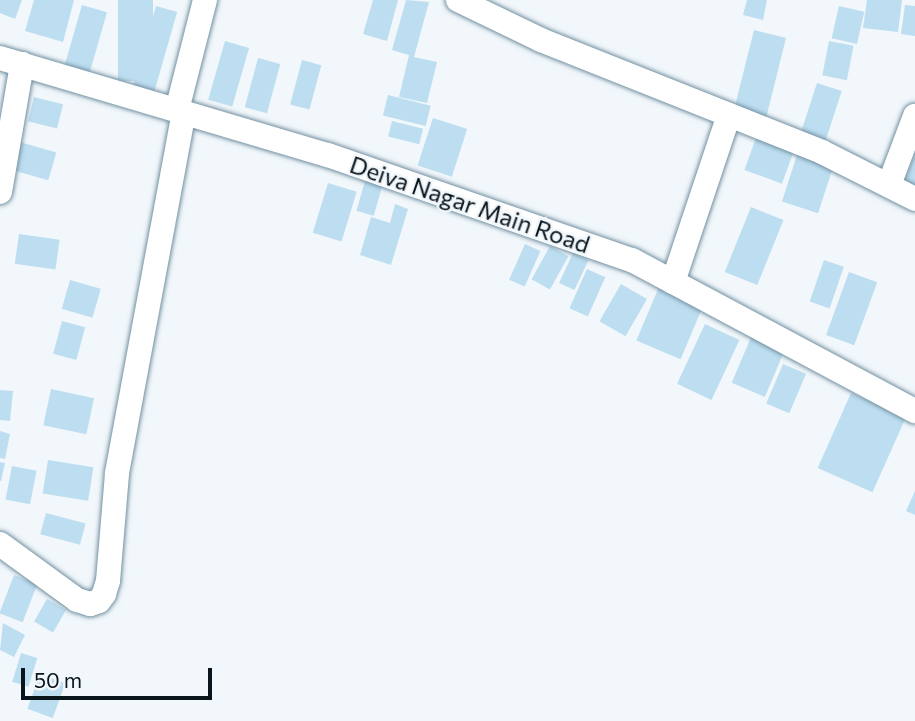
<!DOCTYPE html>
<style>
body{margin:0}
#map{position:relative;width:915px;height:721px;overflow:hidden;background:#f1f7fb;font-family:Commissioner,sans-serif}
div>[style]{position:absolute}
[style*='--x']{left:calc(var(--x)*1px);top:calc(var(--y)*1px);width:calc(var(--w)*1px);rotate:calc(var(--a)*1deg)}
.building>*{inset:0;background:#bddef0;transform-origin:0 0}
.roads{filter:drop-shadow(0 0 2px #7290a1) drop-shadow(0 0 2px #7290a1)}
.street>*{height:24px;margin:-12px;padding:0 12px;transform-origin:12px;border-radius:12px;background:#fff}
span{translate:-50% -50%;white-space:nowrap;text-align:center;line-height:1.15;-webkit-text-stroke:5px #f1f7fb;paint-order:stroke}
.street-label{font-size:24px;color:#09141b}
.scale{position:absolute;left:21px;top:668px;width:191px;height:32px;box-sizing:border-box;border:4px solid #09141b;border-top:0;padding-left:9px;font-size:21px;line-height:24px;white-space:nowrap;color:#09141b;-webkit-text-stroke:5px #f1f7fb;paint-order:stroke}
</style>
<div id="map">
<div class="building">
<i style="clip-path:polygon(0 0,22px 0,15px 19px,0 13px)"></i>
<i style="clip-path:polygon(34px 0,74px 0,63px 42px,25px 31px)"></i>
<i style="left:118px;top:0;width:35px;height:81px"></i>
<i style="clip-path:polygon(373px 0,398px 0,387px 41px,363px 34px)"></i>
<i style="clip-path:polygon(406px 0,429px 2px,414px 57px,437px 62px,427px 103px,399px 97px,409px 55px,392px 50px)"></i>
<i style="clip-path:polygon(747px 0,767px 0,763px 20px,743px 15px)"></i>
<i style="clip-path:polygon(867px 0,902px 0,898px 32px,863px 28px)"></i>
<i style="left:82px;top:5px;width:26px;height:63px;rotate:16deg"></i>
<i style="clip-path:polygon(905px 5px,915px 6px,915px 36px,901px 34px)"></i>
<i style="left:156px;top:6px;width:22px;height:86px;rotate:16deg"></i>
<i style="left:839px;top:6px;width:26px;height:33px;rotate:13deg"></i>
<i style="left:754px;top:30px;width:33px;height:82px;rotate:14deg"></i>
<i style="left:225px;top:41px;width:25px;height:61px;rotate:16deg"></i>
<i style="left:829px;top:41px;width:25px;height:35px;rotate:11deg"></i>
<i style="left:258px;top:58px;width:23px;height:51px;rotate:15deg"></i>
<i style="left:302px;top:60px;width:20px;height:46px;rotate:15deg"></i>
<i style="left:817px;top:83px;width:26px;height:55px;rotate:18deg"></i>
<i style="left:388px;top:95px;width:44px;height:21px;rotate:14deg"></i>
<i style="left:34px;top:97px;width:30px;height:25px;rotate:14deg"></i>
<i style="left:433px;top:118px;width:36px;height:50px;rotate:18deg"></i>
<i style="left:392px;top:121px;width:32px;height:16px;rotate:14deg"></i>
<i style="left:756px;top:138px;width:40px;height:34px;rotate:20deg"></i>
<i style="left:13px;top:140px;width:45px;height:29px;rotate:16deg"></i>
<i style="left:798px;top:152px;width:38px;height:52px;rotate:18deg"></i>
<i style="clip-path:polygon(915px 153px,915px 187px,904px 183px)"></i>
<i style="left:365px;top:181px;width:18px;height:31px;rotate:16deg"></i>
<i style="left:328px;top:183px;width:30px;height:52px;rotate:17deg"></i>
<i style="clip-path:polygon(395px 204px,408px 209px,391px 265px,360px 255px,371px 217px,390px 223px)"></i>
<i style="left:751px;top:207px;width:35px;height:70px;rotate:22deg"></i>
<i style="left:19px;top:234px;width:41px;height:30px;rotate:8deg"></i>
<i style="left:525px;top:244px;width:17px;height:39px;rotate:24deg"></i>
<i style="left:550px;top:246px;width:21px;height:38px;rotate:29deg"></i>
<i style="left:573px;top:253px;width:17px;height:33px;rotate:25deg"></i>
<i style="left:824px;top:260px;width:21px;height:44px;rotate:19deg"></i>
<i style="left:587px;top:269px;width:20px;height:43px;rotate:24deg"></i>
<i style="left:849px;top:272px;width:30px;height:67px;rotate:20deg"></i>
<i style="left:70px;top:280px;width:32px;height:30px;rotate:16deg"></i>
<i style="left:621px;top:284px;width:30px;height:43px;rotate:30deg"></i>
<i style="left:659px;top:287px;width:48px;height:58px;rotate:23deg"></i>
<i style="left:62px;top:321px;width:24px;height:34px;rotate:15deg"></i>
<i style="left:705px;top:324px;width:38px;height:66px;rotate:25deg"></i>
<i style="left:752px;top:335px;width:36px;height:52px;rotate:23deg"></i>
<i style="left:783px;top:364px;width:25px;height:43px;rotate:23deg"></i>
<i style="left:51px;top:389px;width:44px;height:37px;rotate:12deg"></i>
<i style="clip-path:polygon(0 390px,13px 391px,10px 421px,0 420px)"></i>
<i style="left:851px;top:393px;width:60px;height:82px;rotate:24deg"></i>
<i style="clip-path:polygon(0 431px,10px 434px,5px 459px,0 458px)"></i>
<i style="left:48px;top:460px;width:46px;height:34px;rotate:9deg"></i>
<i style="clip-path:polygon(0 462px,5px 463px,1px 481px,0 481px)"></i>
<i style="left:12px;top:466px;width:25px;height:34px;rotate:11deg"></i>
<i style="clip-path:polygon(915px 491px,915px 515px,906px 511px)"></i>
<i style="left:46px;top:513px;width:41px;height:22px;rotate:15deg"></i>
<i style="left:14px;top:575px;width:25px;height:41px;rotate:21deg"></i>
<i style="left:47px;top:599px;width:22px;height:26px;rotate:30deg"></i>
<i style="clip-path:polygon(3px 623px,25px 635px,14px 657px,0 650px)"></i>
<i style="left:21px;top:653px;width:17px;height:30px;rotate:17deg"></i>
<i style="left:40px;top:674px;width:27px;height:37px;rotate:20deg"></i>
</div>
<div class="roads">
<div class="street">
<i style="--x:458;--y:0;--w:92;--a:25.7"></i>
<i style="--x:541;--y:40;--w:302;--a:21.7"></i>
<i style="--x:822;--y:152;--w:104;--a:26.8"></i>
<i style="--x:0;--y:58;--w:342;--a:16.5"></i>
<i style="--x:328;--y:155;--w:322;--a:19.1"></i>
<i style="--x:632;--y:260;--w:321;--a:28.1"></i>
<i style="--x:177;--y:110;--w:114;--a:-75.7"></i>
<i style="--x:889;--y:185;--w:74;--a:-69.4"></i>
<i style="--x:0;--y:192;--w:130;--a:-80.2"></i>
<i style="--x:673;--y:282;--w:176;--a:-71.5"></i>
<i style="--x:0;--y:544;--w:95;--a:36"></i>
<i style="--x:77;--y:600;--w:14;--a:17"></i>
<i style="--x:90;--y:604;--w:9;--a:-18"></i>
<i style="--x:99;--y:601;--w:9;--a:-54"></i>
<i style="--x:104;--y:594;--w:14;--a:-73"></i>
<i style="--x:108;--y:581;--w:108;--a:-85.2"></i>
<i style="--x:117;--y:473;--w:367;--a:-79.5"></i>
</div>
</div>
<div class="street-label">
<span style="left:470px;top:204px;rotate:19deg">Deiva Nagar Main Road</span>
</div>
<div class="scale">50 m</div>
</div>
